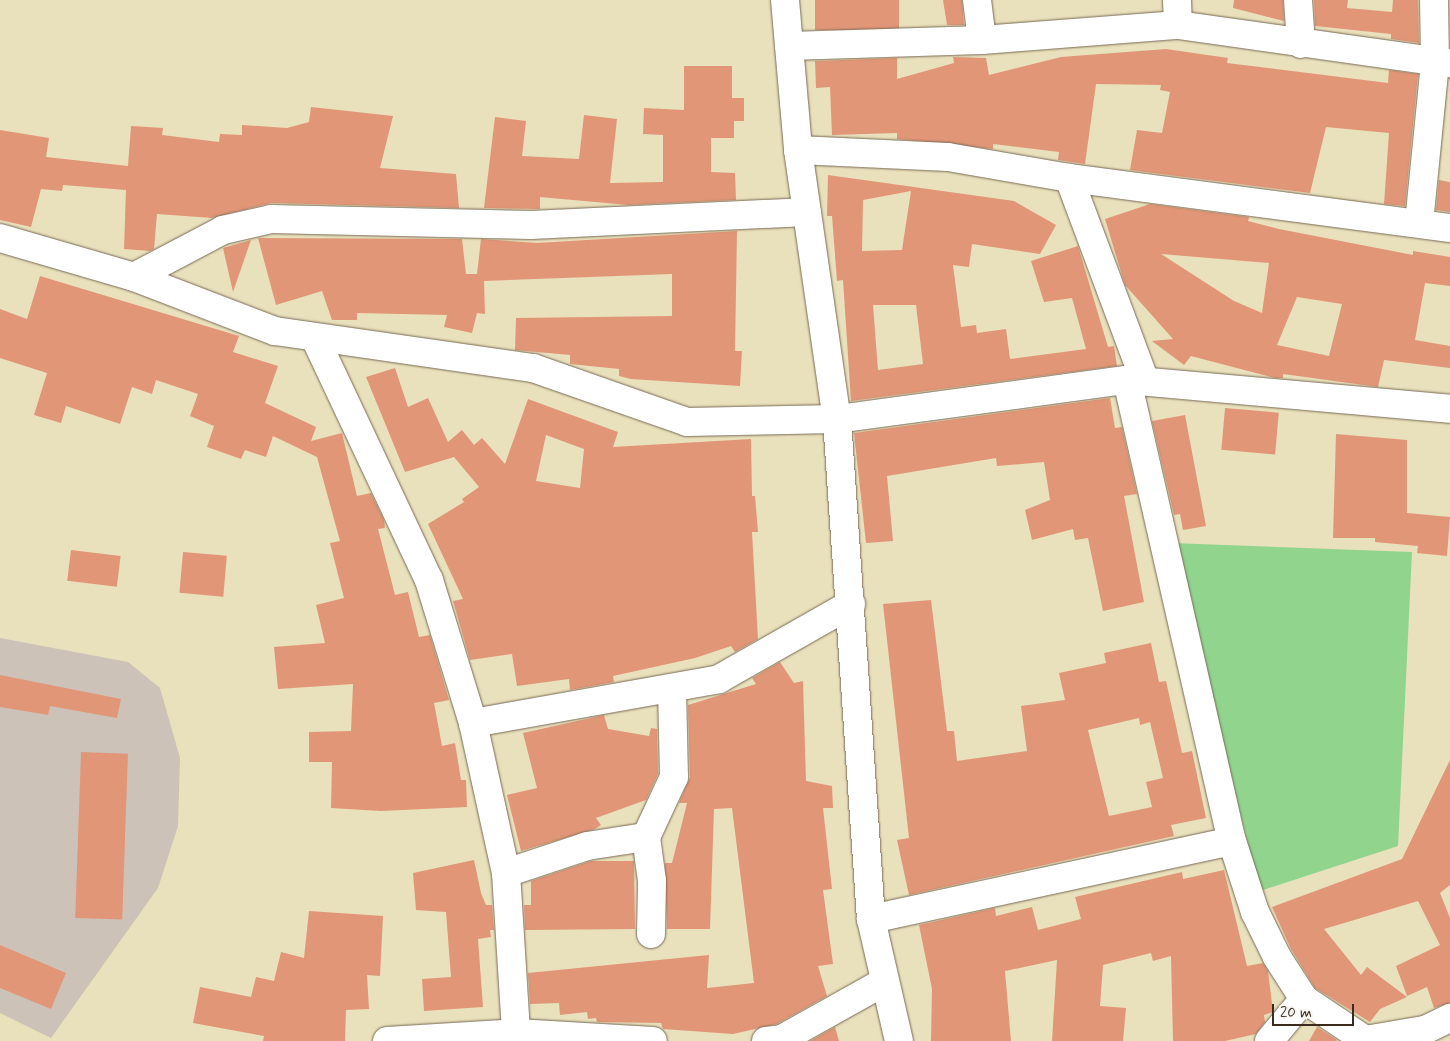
<!DOCTYPE html>
<style>
body{margin:0}
#map{position:relative;width:1450px;height:1041px;overflow:hidden;background:#e9e0bc;font-family:Mynerve,sans-serif}
div>[style]{position:absolute}
[style*='--x']{left:calc(var(--x)*1px);top:calc(var(--y)*1px);width:calc(var(--w)*1px);rotate:calc(var(--a)*1deg)}
.industrial>*{inset:0;background:#ccc2b8}
.green>*{inset:0;background:#90d48e}
.building>*{inset:0;background:#e29678;transform-origin:0 0}
.roads{filter:drop-shadow(0 0 1px #786a55) drop-shadow(0 0 1px #786a55)}
.street>*{height:28px;margin:-14px;padding:0 14px;transform-origin:14px;border-radius:14px;background:#fff}
span{translate:-50% -50%;white-space:nowrap;text-align:center;line-height:1.15;-webkit-text-stroke:4.5px #f6f6f2;paint-order:stroke}
.scale{position:absolute;left:1272px;top:1004px;width:82px;height:22px;box-sizing:border-box;border:2px solid #3b2a1e;border-top:0;padding-left:6px;font-size:15px;line-height:18px;white-space:nowrap;color:#3b2a1e;-webkit-text-stroke:4px #f6f6f2;paint-order:stroke}
</style>
<div id="map">
<div class="industrial">
<i style="clip-path:polygon(0 638px,128px 662px,160px 688px,180px 758px,178px 826px,158px 888px,51px 1038px,0 1013px)"></i>
</div>
<div class="green">
<i style="clip-path:polygon(1172px 543px,1412px 552px,1398px 846px,1260px 891px)"></i>
</div>
<div class="building">
<i style="left:815px;top:0;width:84px;height:30px"></i>
<i style="clip-path:polygon(943px 0,962px 0,964px 25px,947px 25px)"></i>
<i style="clip-path:polygon(1234px 0,1283px 0,1284px 21px,1233px 8px)"></i>
<i style="clip-path:polygon(1314px 0,1348px 0,1347px 8px,1392px 12px,1393px 0,1418px 0,1419px 43px,1391px 39px,1391px 34px,1315px 26px)"></i>
<i style="clip-path:polygon(1166px 49px,1228px 58px,1227px 63px,1388px 83px,1389px 70px,1418px 74px,1405px 206px,1384px 204px,1389px 133px,1326px 127px,1310px 193px,1130px 170px,1137px 130px,1162px 133px,1170px 92px,1160px 90px,1161px 85px,1096px 84px,1085px 164px,1058px 160px,1059px 152px,993px 144px,993px 149px,897px 139px,897px 133px,832px 135px,830px 87px,816px 88px,815px 61px,897px 58px,897px 79px,954px 63px,953px 57px,986px 58px,989px 75px,1061px 57px)"></i>
<i style="clip-path:polygon(684px 66px,732px 66px,732px 98px,744px 98px,744px 121px,734px 121px,734px 138px,711px 138px,711px 172px,735px 173px,736px 200px,628px 205px,540px 197px,540px 209px,484px 208px,495px 117px,526px 121px,522px 156px,579px 159px,584px 115px,617px 119px,610px 183px,663px 182px,663px 135px,643px 134px,644px 108px,684px 110px)"></i>
<i style="clip-path:polygon(311px 107px,393px 116px,380px 168px,456px 174px,459px 208px,271px 203px,212px 218px,157px 214px,154px 249px,150px 251px,124px 249px,126px 190px,63px 185px,62px 191px,41px 189px,31px 227px,0 220px,0 130px,49px 138px,46px 157px,128px 166px,131px 126px,163px 128px,162px 135px,219px 142px,220px 134px,242px 135px,242px 125px,287px 128px,309px 122px)"></i>
<i style="clip-path:polygon(evenodd,828px 175px,1014px 201px,1056px 225px,1040px 254px,972px 244px,969px 267px,953px 265px,961px 327px,976px 325px,977px 333px,1006px 329px,1010px 359px,1086px 349px,1072px 298px,1044px 302px,1031px 261px,1078px 246px,1108px 347px,1114px 346px,1117px 366px,851px 401px,843px 280px,837px 281px,832px 216px,827px 216px,828px 175px,911px 191px,902px 250px,862px 251px,863px 200px,911px 191px,828px 175px,873px 305px,916px 305px,923px 364px,878px 370px,873px 305px)"></i>
<i style="clip-path:polygon(1439px 180px,1450px 182px,1450px 212px,1436px 210px)"></i>
<i style="clip-path:polygon(evenodd,1150px 204px,1249px 217px,1248px 221px,1279px 229px,1413px 255px,1413px 251px,1450px 257px,1450px 286px,1425px 283px,1415px 340px,1450px 346px,1450px 368px,1384px 360px,1378px 387px,1283px 374px,1283px 378px,1275px 378px,1191px 356px,1184px 365px,1152px 341px,1173px 339px,1125px 285px,1105px 219px,1150px 204px,1161px 254px,1269px 263px,1262px 313px,1234px 301px,1161px 254px,1150px 204px,1297px 297px,1342px 304px,1329px 356px,1277px 345px,1297px 297px)"></i>
<i style="clip-path:polygon(737px 231px,735px 351px,742px 351px,740px 386px,631px 379px,619px 376px,619px 369px,570px 364px,570px 355px,515px 350px,516px 318px,672px 316px,672px 274px,484px 281px,485px 314px,477px 313px,472px 333px,444px 327px,447px 315px,357px 313px,357px 320px,332px 320px,322px 291px,276px 305px,258px 238px,462px 239px,466px 274px,477px 274px,481px 239px,537px 243px)"></i>
<i style="clip-path:polygon(251px 240px,233px 292px,223px 248px)"></i>
<i style="clip-path:polygon(40px 276px,239px 336px,233px 352px,278px 366px,265px 403px,316px 427px,311px 441px,342px 433px,357px 496px,371px 493px,384px 520px,385px 528px,378px 529px,395px 595px,408px 592px,419px 637px,430px 635px,449px 700px,434px 703px,442px 746px,455px 743px,461px 780px,466px 780px,467px 807px,381px 811px,331px 808px,332px 762px,309px 762px,309px 732px,351px 731px,353px 684px,278px 689px,274px 647px,325px 643px,316px 605px,344px 598px,330px 543px,340px 541px,317px 457px,273px 436px,266px 457px,245px 450px,241px 459px,207px 447px,214px 426px,190px 416px,198px 394px,156px 380px,152px 394px,132px 387px,120px 424px,66px 406px,61px 423px,34px 415px,47px 373px,0 358px,0 309px,27px 319px)"></i>
<i style="clip-path:polygon(evenodd,395px 368px,408px 407px,428px 398px,448px 442px,462px 430px,474px 445px,482px 438px,505px 464px,528px 399px,618px 432px,613px 447px,751px 439px,752px 496px,755px 496px,758px 532px,752px 532px,758px 639px,735px 652px,731px 646px,695px 658px,613px 676px,614px 682px,570px 690px,569px 679px,517px 686px,512px 654px,470px 660px,453px 601px,463px 599px,428px 524px,464px 502px,462px 499px,479px 487px,454px 457px,405px 472px,366px 377px,395px 368px,546px 435px,584px 449px,580px 488px,536px 481px,546px 435px)"></i>
<i style="clip-path:polygon(1110px 398px,1115px 428px,1122px 427px,1137px 494px,1124px 496px,1144px 602px,1103px 611px,1088px 538px,1075px 540px,1073px 529px,1032px 540px,1025px 510px,1050px 500px,1044px 462px,997px 466px,996px 458px,887px 476px,893px 541px,866px 543px,854px 433px)"></i>
<i style="left:1225px;top:408px;width:54px;height:42px;rotate:5deg"></i>
<i style="clip-path:polygon(1185px 415px,1206px 526px,1183px 530px,1180px 514px,1174px 515px,1152px 421px)"></i>
<i style="clip-path:polygon(1336px 434px,1407px 440px,1407px 513px,1450px 517px,1447px 556px,1417px 553px,1418px 546px,1375px 542px,1375px 538px,1333px 538px)"></i>
<i style="left:71px;top:550px;width:50px;height:31px;rotate:7deg"></i>
<i style="left:183px;top:552px;width:44px;height:41px;rotate:5deg"></i>
<i style="clip-path:polygon(evenodd,931px 600px,947px 731px,954px 731px,957px 761px,1027px 751px,1021px 706px,1065px 700px,1059px 673px,1106px 663px,1104px 653px,1151px 643px,1159px 682px,1166px 681px,1182px 753px,1192px 751px,1206px 818px,1171px 825px,1174px 836px,909px 895px,897px 840px,909px 838px,883px 604px,931px 600px,1139px 718px,1140px 725px,1150px 722px,1163px 778px,1146px 782px,1152px 807px,1109px 816px,1088px 730px,1139px 718px)"></i>
<i style="clip-path:polygon(780px 662px,794px 683px,803px 681px,806px 781px,832px 786px,833px 808px,823px 808px,832px 889px,823px 890px,833px 964px,818px 966px,827px 996px,777px 1024px,733px 1034px,663px 1029px,661px 1023px,597px 1022px,596px 1018px,588px 1019px,587px 1012px,560px 1015px,559px 1003px,530px 1004px,528px 973px,709px 955px,707px 988px,754px 983px,732px 808px,714px 809px,710px 929px,667px 929px,665px 863px,672px 863px,687px 803px,679px 803px,690px 777px,688px 705px,756px 684px,752px 678px)"></i>
<i style="clip-path:polygon(0 675px,121px 699px,117px 718px,50px 706px,48px 715px,0 707px)"></i>
<i style="clip-path:polygon(604px 715px,608px 729px,649px 736px,651px 728px,657px 729px,658px 774px,646px 800px,596px 818px,601px 825px,595px 829px,521px 851px,507px 795px,537px 788px,523px 733px)"></i>
<i style="left:81px;top:752px;width:47px;height:166px;rotate:2deg"></i>
<i style="clip-path:polygon(1450px 760px,1450px 885px,1440px 893px,1450px 918px,1450px 1003px,1434px 1008px,1427px 987px,1407px 996px,1396px 966px,1440px 945px,1418px 901px,1324px 929px,1361px 975px,1367px 967px,1407px 997px,1380px 1009px,1370px 1022px,1315px 988px,1291px 949px,1272px 907px,1402px 859px)"></i>
<i style="clip-path:polygon(474px 860px,481px 893px,486px 905px,492px 905px,494px 930px,490px 930px,491px 937px,478px 939px,483px 1007px,424px 1011px,422px 979px,451px 977px,446px 912px,416px 910px,413px 873px)"></i>
<i style="clip-path:polygon(591px 861px,634px 861px,635px 929px,525px 930px,524px 905px,531px 905px,531px 881px)"></i>
<i style="clip-path:polygon(1224px 870px,1247px 966px,1263px 963px,1268px 971px,1273px 1012px,1264px 1015px,1265px 1022px,1256px 1034px,1225px 1041px,1173px 1041px,1171px 956px,1153px 961px,1151px 953px,1103px 965px,1100px 1006px,1126px 1008px,1123px 1041px,1052px 1041px,1057px 960px,1005px 971px,1011px 1041px,931px 1041px,932px 989px,919px 925px,995px 908px,996px 916px,1032px 907px,1038px 930px,1081px 919px,1075px 897px,1182px 872px,1183px 879px)"></i>
<i style="clip-path:polygon(309px 911px,383px 916px,380px 976px,367px 975px,369px 1009px,346px 1010px,345px 1041px,263px 1041px,264px 1036px,193px 1023px,200px 987px,251px 997px,256px 977px,274px 981px,281px 952px,304px 958px)"></i>
<i style="clip-path:polygon(0 945px,66px 973px,51px 1009px,0 988px)"></i>
<i style="clip-path:polygon(835px 1027px,839px 1041px,810px 1041px)"></i>
<i style="clip-path:polygon(1317px 1027px,1337px 1040px,1336px 1041px,1309px 1041px)"></i>
</div>
<div class="roads">
<div class="street">
<i style="--x:785;--y:0;--w:151;--a:85"></i>
<i style="--x:798;--y:150;--w:272;--a:81.8"></i>
<i style="--x:837;--y:419;--w:501;--a:86.11"></i>
<i style="--x:871;--y:919;--w:125;--a:77.1"></i>
<i style="--x:977;--y:0;--w:40;--a:82.9"></i>
<i style="--x:1177;--y:0;--w:25;--a:88"></i>
<i style="--x:1298;--y:0;--w:44;--a:86.1"></i>
<i style="--x:789;--y:46;--w:193;--a:-1.8"></i>
<i style="--x:982;--y:40;--w:197;--a:-4.4"></i>
<i style="--x:1178;--y:25;--w:275;--a:8"></i>
<i style="--x:798;--y:150;--w:150;--a:2.7"></i>
<i style="--x:948;--y:157;--w:123;--a:9.8"></i>
<i style="--x:1069;--y:178;--w:384;--a:7.5"></i>
<i style="--x:1069;--y:178;--w:215;--a:69.5"></i>
<i style="--x:1419;--y:223;--w:162;--a:-84.3"></i>
<i style="--x:1435;--y:62;--w:62;--a:-90.9"></i>
<i style="--x:0;--y:238;--w:140;--a:16.2"></i>
<i style="--x:134;--y:277;--w:151;--a:21"></i>
<i style="--x:275;--y:331;--w:261;--a:8.2"></i>
<i style="--x:533;--y:368;--w:163;--a:19.3"></i>
<i style="--x:687;--y:422;--w:150;--a:-1.1"></i>
<i style="--x:837;--y:419;--w:293;--a:-7.7"></i>
<i style="--x:1127;--y:380;--w:324;--a:5.1"></i>
<i style="--x:134;--y:277;--w:101;--a:-27.8"></i>
<i style="--x:223;--y:230;--w:49;--a:-12.9"></i>
<i style="--x:271;--y:219;--w:260;--a:1.3"></i>
<i style="--x:531;--y:225;--w:276;--a:-2.7"></i>
<i style="--x:315;--y:338;--w:268;--a:64.8"></i>
<i style="--x:429;--y:580;--w:150;--a:72.9"></i>
<i style="--x:473;--y:723;--w:154;--a:77.6"></i>
<i style="--x:506;--y:873;--w:160;--a:86.4"></i>
<i style="--x:1127;--y:380;--w:473;--a:77.2"></i>
<i style="--x:1232;--y:841;--w:75;--a:72.1"></i>
<i style="--x:1255;--y:912;--w:50;--a:63.9"></i>
<i style="--x:1277;--y:957;--w:50;--a:57.3"></i>
<i style="--x:1304;--y:999;--w:73;--a:33.9"></i>
<i style="--x:1365;--y:1040;--w:61;--a:-9.5"></i>
<i style="--x:1425;--y:1030;--w:28;--a:-26"></i>
<i style="--x:473;--y:723;--w:250;--a:-10.1"></i>
<i style="--x:719;--y:679;--w:152;--a:-29.6"></i>
<i style="--x:506;--y:873;--w:85;--a:-18.4"></i>
<i style="--x:587;--y:846;--w:60;--a:-8.7"></i>
<i style="--x:871;--y:919;--w:369;--a:-12.2"></i>
<i style="--x:651;--y:934;--w:53;--a:-88.9"></i>
<i style="--x:652;--y:881;--w:44;--a:-97.8"></i>
<i style="--x:646;--y:837;--w:66;--a:-65"></i>
<i style="--x:674;--y:777;--w:89;--a:-91.3"></i>
<i style="--x:387;--y:1041;--w:129;--a:-3.5"></i>
<i style="--x:516;--y:1033;--w:137;--a:3.3"></i>
<i style="--x:766;--y:1041;--w:16;--a:-7"></i>
<i style="--x:782;--y:1039;--w:117;--a:-29.2"></i>
<i style="--x:1269;--y:1041;--w:55;--a:-50.2"></i>
</div>
</div>
<div class="scale">20 m</div>
</div>
